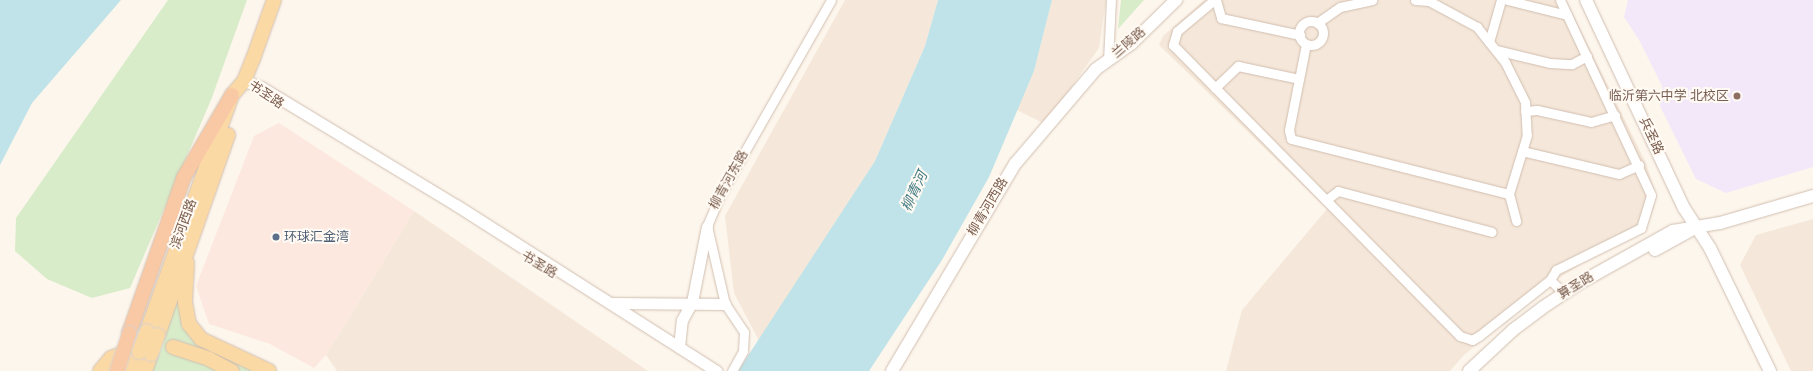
<!DOCTYPE html>
<meta charset="utf-8">
<style>
body{margin:0}
#map{position:relative;width:1813px;height:371px;overflow:hidden;background:#fdf6ec;font-family:"Public Sans","Noto Sans SC",sans-serif}
div>[style]{position:absolute}
[style*='--x']{left:calc(var(--x)*1px);top:calc(var(--y)*1px);width:calc(var(--w)*1px);rotate:calc(var(--a)*1deg)}
.residential>*{inset:0;background:#f5e8da}
.commercial>*{inset:0;background:#fde8e0}
.education>*{inset:0;background:#f3e8fa}
.green>*{inset:0;background:#d8ecc9}
.water>*{inset:0;background:#bfe3e8}
.roads{filter:drop-shadow(0 0 1px #d1beb0) drop-shadow(0 0 1px #d1beb0)}
.minor>*{height:9px;margin:-4.5px;padding:0 4.5px;transform-origin:4.5px;border-radius:4.5px;background:#fff}
.minor>.ring{margin:-4.5px;padding:0;box-sizing:content-box;background:none;border:9px solid #fff;border-radius:50%}
.tertiary>*{height:11px;margin:-5.5px;padding:0 5.5px;transform-origin:5.5px;border-radius:5.5px;background:#fff}
.secondary>*{height:12px;margin:-6px;padding:0 6px;transform-origin:6px;border-radius:6px;background:#fff}
.primary>*{height:14px;margin:-7px;padding:0 7px;transform-origin:7px;border-radius:7px;background:#fbd9a5}
.trunk>*{height:14px;margin:-7px;padding:0 7px;transform-origin:7px;border-radius:7px;background:#f9c8a4}
.bridges{filter:drop-shadow(0 0 1px #dad1cd) drop-shadow(0 0 1px #dad1cd)}
.primary-bridge>*{height:14px;margin:-7px;padding:0 7px;transform-origin:7px;border-radius:7px;background:#fbd9a5}
.trunk-bridge>*{height:14px;margin:-7px;padding:0 7px;transform-origin:7px;border-radius:7px;background:#f9c8a4}
.dots>*{width:11px;height:11px;translate:-50% -50%;box-sizing:border-box;border:2px solid #fffaf3;border-radius:50%}
span{translate:-50% -50%;white-space:nowrap;text-align:center;line-height:1.15;-webkit-text-stroke:4px #fffaf3;paint-order:stroke}
.street-label{font-size:13px;color:#7a5c4d}
.education-label{font-size:13px;color:#785e54}
.right{translate:-100% -50%;text-align:right}
.service-label{font-size:13px;color:#4e5e75}
.left{translate:0 -50%;text-align:left}
.water-label{font-size:14px;color:#437c86;font-style:italic}
</style>
<div id="map">
<div class="residential">
<i style="clip-path:polygon(845px 0,938px 0,925px 46px,875px 161px,759px 341px,734px 293px,725px 216px)"></i>
<i style="clip-path:polygon(1052px 0,1106px 0,1099px 48px,1045px 124px,1017px 110px,1034px 71px)"></i>
<i style="clip-path:polygon(1204px 0,1566px 0,1646px 163px,1655px 191px,1654px 207px,1645px 229px,1618px 241px,1554px 281px,1464px 355px,1450px 371px,1226px 371px,1242px 310px,1327px 209px,1159px 45px,1163px 36px)"></i>
<i style="clip-path:polygon(414px 211px,648px 371px,337px 371px,326px 355px)"></i>
<i style="clip-path:polygon(1813px 219px,1813px 371px,1791px 371px,1740px 265px,1756px 235px)"></i>
</div>
<div class="commercial">
<i style="clip-path:polygon(279px 123px,414px 211px,326px 355px,314px 368px,270px 344px,209px 324px,196px 286px,254px 136px)"></i>
</div>
<div class="education">
<i style="clip-path:polygon(1628px 0,1813px 0,1813px 167px,1726px 193px,1696px 179px,1660px 106px,1662px 86px,1639px 40px,1624px 17px)"></i>
</div>
<div class="green">
<i style="clip-path:polygon(168px 0,247px 0,211px 100px,130px 288px,92px 298px,47px 279px,15px 251px,16px 218px)"></i>
<i style="clip-path:polygon(1121px 0,1144px 0,1118px 29px)"></i>
<i style="clip-path:polygon(181px 283px,197px 334px,278px 371px,152px 371px)"></i>
</div>
<div class="water">
<i style="clip-path:polygon(0 0,121px 0,32px 103px,0 165px)"></i>
<i style="clip-path:polygon(938px 0,1052px 0,1034px 71px,989px 177px,942px 260px,869px 371px,738px 371px,875px 161px,925px 46px)"></i>
</div>
<div class="roads">
<div class="minor">
<i style="--x:1214;--y:0;--w:48;--a:140"></i>
<i style="--x:1177;--y:31;--w:15;--a:106"></i>
<i style="--x:1173;--y:45;--w:409;--a:45.4"></i>
<i style="--x:1460;--y:336;--w:13;--a:18"></i>
<i style="--x:1472;--y:340;--w:8;--a:-30"></i>
<i style="--x:1479;--y:336;--w:90;--a:-38.3"></i>
<i style="--x:1550;--y:280;--w:19;--a:43"></i>
<i style="--x:1216;--y:0;--w:19;--a:74"></i>
<i style="--x:1221;--y:18;--w:81;--a:12.1"></i>
<i style="--x:1415;--y:0;--w:14;--a:4"></i>
<i style="--x:1429;--y:1;--w:55;--a:28.4"></i>
<i style="--x:1477;--y:27;--w:45;--a:51.3"></i>
<i style="--x:1505;--y:62;--w:45;--a:63.4"></i>
<i style="--x:1525;--y:102;--w:33;--a:87"></i>
<i style="--x:1527;--y:135;--w:62;--a:107"></i>
<i style="--x:1509;--y:194;--w:28;--a:75"></i>
<i style="--x:1507;--y:0;--w:62;--a:14"></i>
<i class="ring" style="left:1299px;top:21px;width:15px;height:15px"></i>
<i style="--x:1317;--y:23;--w:28;--a:-35"></i>
<i style="--x:1340;--y:7;--w:33;--a:-12"></i>
<i style="--x:1489;--y:42;--w:44;--a:-74.1"></i>
<i style="--x:1306;--y:44;--w:88;--a:101.2"></i>
<i style="--x:1289;--y:130;--w:9;--a:77"></i>
<i style="--x:1291;--y:139;--w:225;--a:14.2"></i>
<i style="--x:1496;--y:50;--w:56;--a:13.5"></i>
<i style="--x:1550;--y:63;--w:22;--a:3"></i>
<i style="--x:1572;--y:64;--w:17;--a:-28"></i>
<i style="--x:1108;--y:61;--w:61;--a:-87.2"></i>
<i style="--x:1215;--y:88;--w:32;--a:-44"></i>
<i style="--x:1238;--y:66;--w:62;--a:12"></i>
<i style="--x:1525;--y:111;--w:12;--a:-5"></i>
<i style="--x:1537;--y:110;--w:55;--a:12.5"></i>
<i style="--x:1591;--y:122;--w:25;--a:-16"></i>
<i style="--x:1522;--y:151;--w:100;--a:13.3"></i>
<i style="--x:1619;--y:174;--w:22;--a:-24"></i>
<i style="--x:1326;--y:200;--w:15;--a:-37"></i>
<i style="--x:1338;--y:191;--w:159;--a:14.9"></i>
<i style="--x:1550;--y:280;--w:12;--a:-59"></i>
<i style="--x:1556;--y:270;--w:95;--a:-26.3"></i>
<i style="--x:1641;--y:228;--w:34;--a:-73"></i>
<i style="--x:1651;--y:195;--w:215;--a:-115"></i>
<i style="--x:732;--y:371;--w:23;--a:-61"></i>
<i style="--x:743;--y:351;--w:19;--a:-87"></i>
<i style="--x:744;--y:332;--w:34;--a:-124"></i>
<i style="--x:725;--y:304;--w:80;--a:-103"></i>
<i style="--x:707;--y:226;--w:36;--a:-67"></i>
<i style="--x:721;--y:193;--w:222;--a:-60.3"></i>
</div>
<div class="tertiary">
<i style="--x:244;--y:81;--w:18;--a:19"></i>
<i style="--x:261;--y:87;--w:228;--a:31.2"></i>
<i style="--x:456;--y:205;--w:309;--a:32.5"></i>
<i style="--x:611;--y:303;--w:114;--a:0.5"></i>
<i style="--x:679;--y:347;--w:27;--a:-84"></i>
<i style="--x:682;--y:320;--w:21;--a:-61"></i>
<i style="--x:692;--y:302;--w:77;--a:-78.8"></i>
</div>
<div class="secondary">
<i style="--x:1586;--y:0;--w:230;--a:64.8"></i>
<i style="--x:1684;--y:208;--w:48;--a:57"></i>
<i style="--x:1710;--y:248;--w:137;--a:64"></i>
<i style="--x:1655;--y:250;--w:43;--a:-28.9"></i>
<i style="--x:892;--y:371;--w:241;--a:-59.3"></i>
<i style="--x:1015;--y:164;--w:125;--a:-49.5"></i>
<i style="--x:1096;--y:69;--w:44;--a:-35.8"></i>
<i style="--x:1132;--y:43;--w:62;--a:-44.3"></i>
<i style="--x:1469;--y:371;--w:60;--a:-43"></i>
<i style="--x:1513;--y:330;--w:36;--a:-37"></i>
<i style="--x:1542;--y:308;--w:43;--a:-33.7"></i>
<i style="--x:1578;--y:284;--w:109;--a:-29.2"></i>
<i style="--x:1673;--y:231;--w:48;--a:-9.7"></i>
<i style="--x:1720;--y:223;--w:97;--a:-16.2"></i>
</div>
<div class="primary">
<i style="--x:187;--y:263;--w:39;--a:93"></i>
<i style="--x:185;--y:302;--w:22;--a:80"></i>
<i style="--x:189;--y:324;--w:19;--a:51"></i>
<i style="--x:201;--y:339;--w:75;--a:25.2"></i>
<i style="--x:147;--y:331;--w:251;--a:-70.2"></i>
<i style="--x:232;--y:95;--w:18;--a:-49"></i>
<i style="--x:244;--y:81;--w:24;--a:-68"></i>
<i style="--x:253;--y:59;--w:63;--a:-70.4"></i>
<i style="--x:158;--y:335;--w:212;--a:-70.7"></i>
<i style="--x:173;--y:347;--w:38;--a:18"></i>
<i style="--x:209;--y:359;--w:26;--a:28"></i>
<i style="--x:100;--y:371;--w:17;--a:-50"></i>
<i style="--x:111;--y:358;--w:17;--a:-21"></i>
<i style="--x:132;--y:371;--w:20;--a:-70"></i>
<i style="--x:145;--y:371;--w:18;--a:-71"></i>
</div>
<div class="trunk">
<i style="--x:129;--y:333;--w:165;--a:-70.6"></i>
<i style="--x:184;--y:177;--w:95;--a:-59.7"></i>
</div>
</div>
<div class="bridges">
<div class="primary-bridge">
<i style="--x:139;--y:352;--w:22;--a:-69"></i>
<i style="--x:151;--y:354;--w:20;--a:-70"></i>
</div>
<div class="trunk-bridge">
<i style="--x:117;--y:371;--w:40;--a:-72"></i>
</div>
</div>
<div class="dots">
<i style="left:1737px;top:96px;background:#8d6e63"></i>
<i style="left:276px;top:237px;background:#5c6f8a"></i>
</div>
<div class="street-label">
<span style="left:1129px;top:43px;rotate:-41deg">兰陵路</span>
<span style="left:266px;top:95px;rotate:34deg">书圣路</span>
<span style="left:1651px;top:136px;rotate:65deg">兵圣路</span>
<span style="left:729px;top:180px;rotate:-61deg">柳青河东路</span>
<span style="left:988px;top:207px;rotate:-59deg">柳青河西路</span>
<span style="left:184px;top:224px;rotate:-70deg">滨河西路</span>
<span style="left:539px;top:265px;rotate:31deg">书圣路</span>
<span style="left:1576px;top:286px;rotate:-32deg">算圣路</span>
</div>
<div class="education-label">
<span class="right" style="left:1729px;top:96px">临沂第六中学 北校区</span>
</div>
<div class="service-label">
<span class="left" style="left:284px;top:237px">环球汇金湾</span>
</div>
<div class="water-label">
<span style="left:914px;top:191px;rotate:-65deg">柳青河</span>
</div>
</div>
